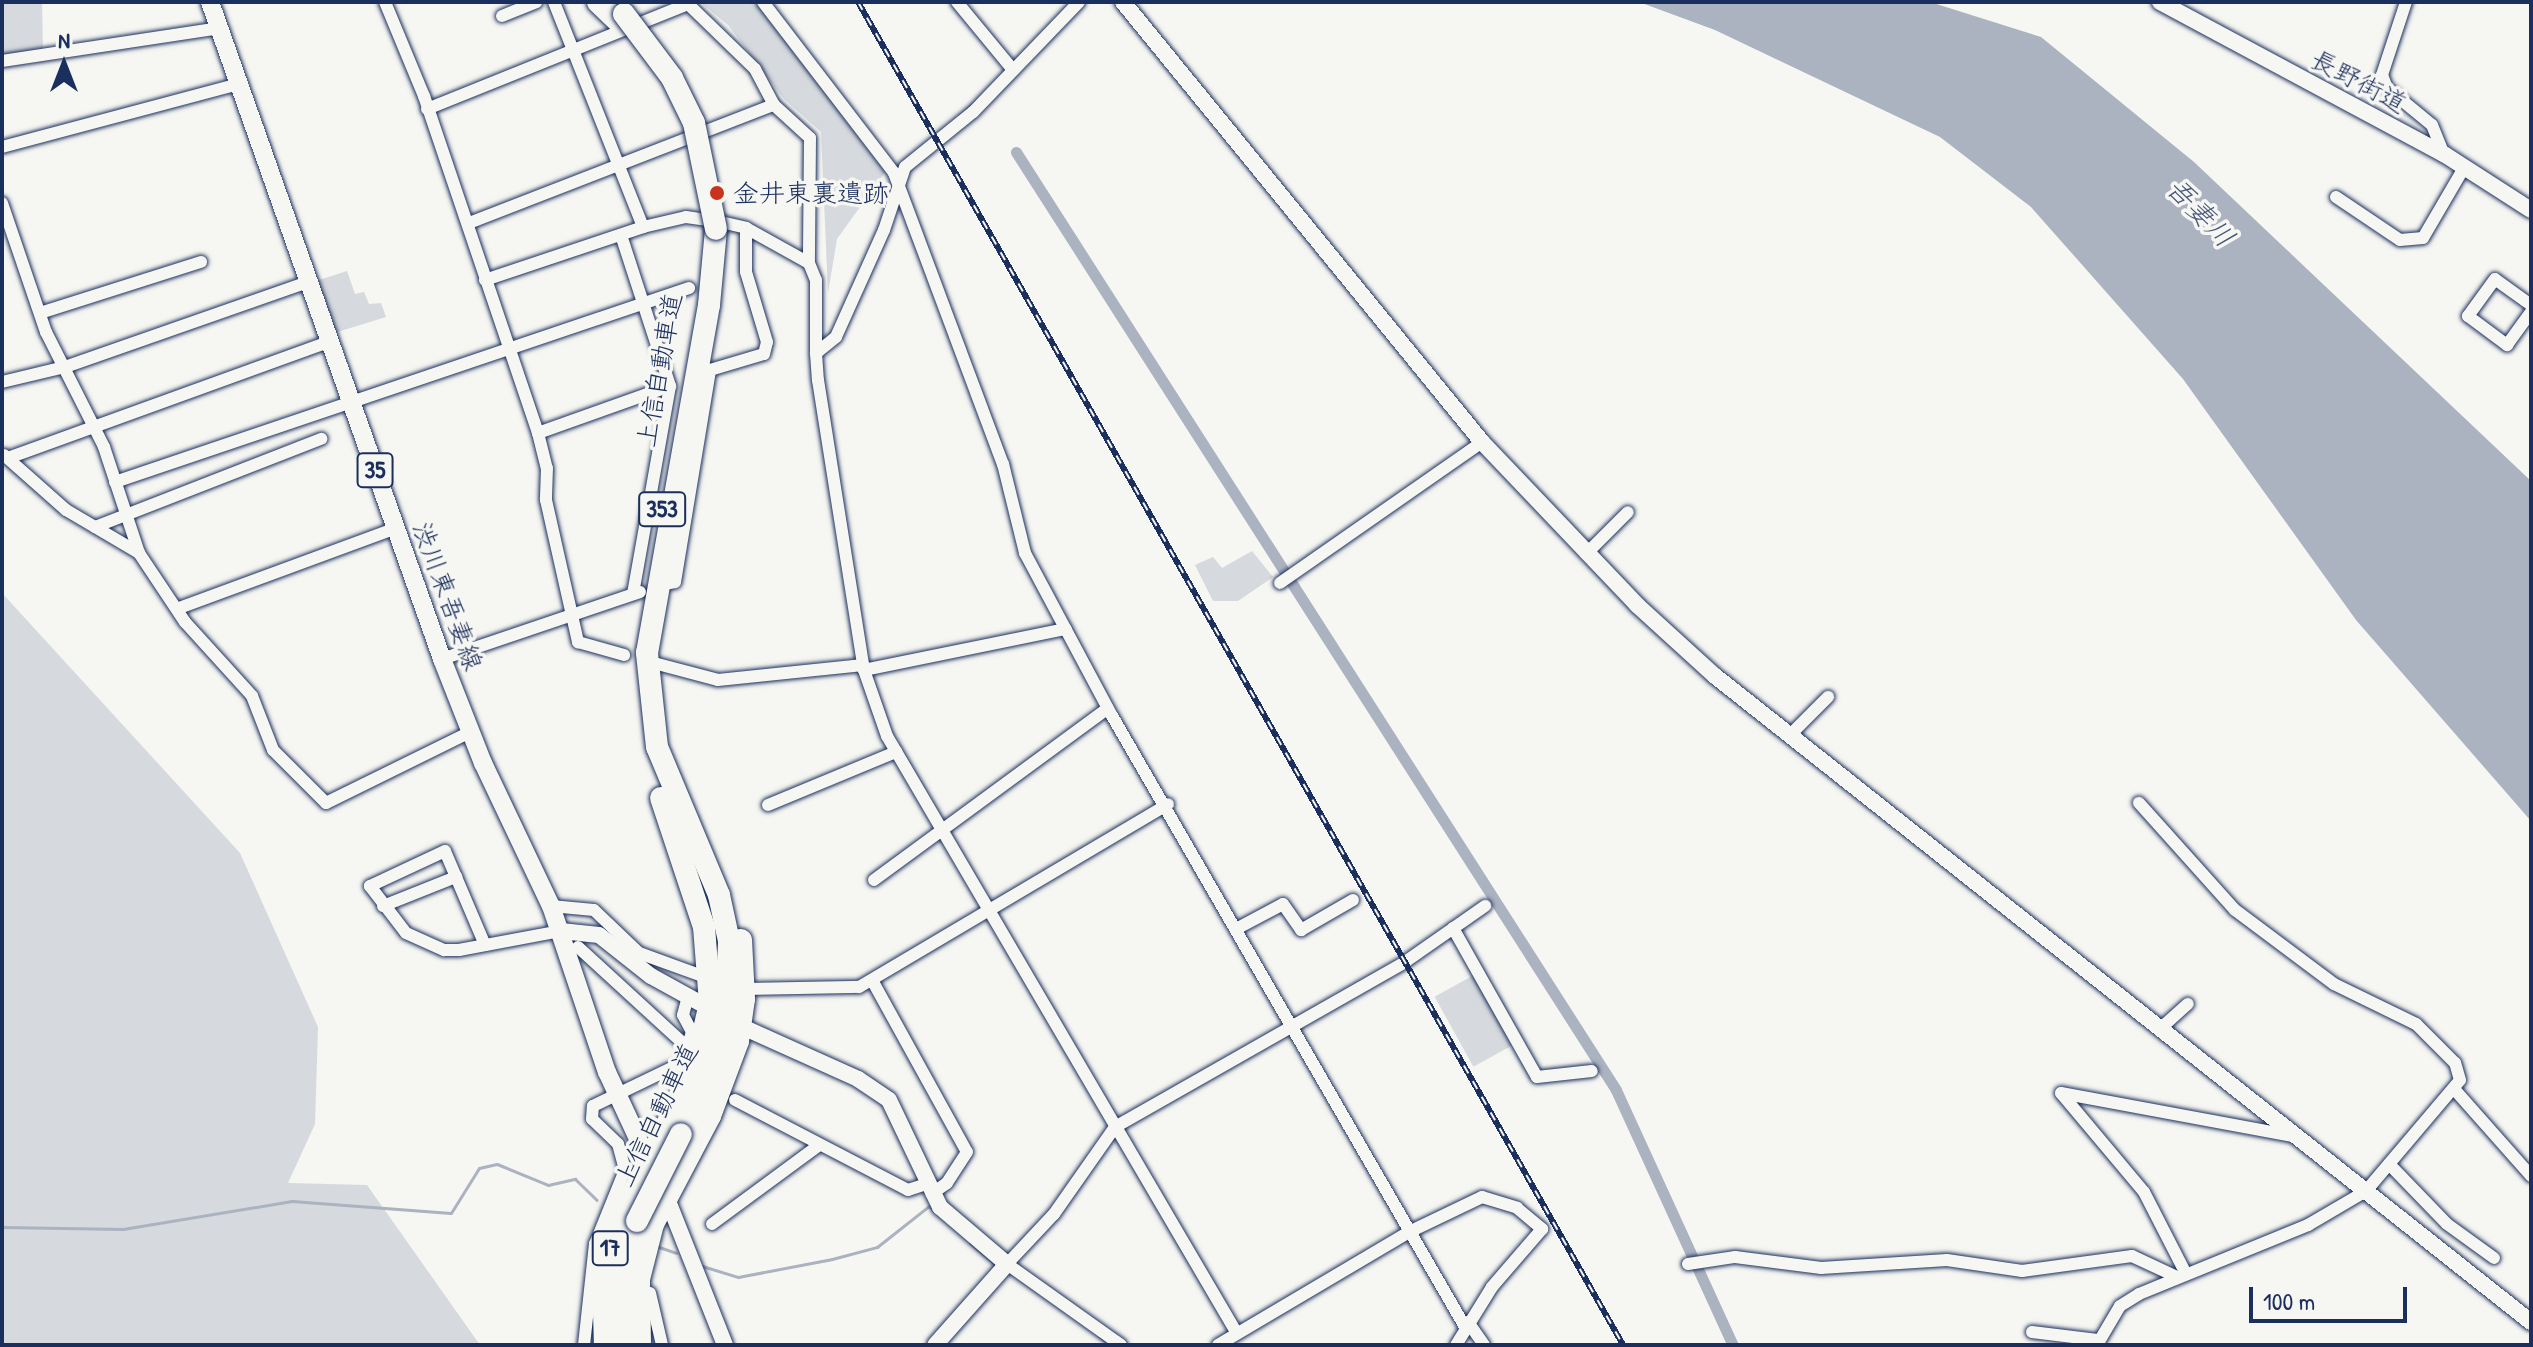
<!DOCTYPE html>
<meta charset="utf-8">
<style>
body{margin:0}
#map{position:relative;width:2533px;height:1347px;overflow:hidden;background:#f6f6f2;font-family:"Patrick Hand","Klee One",sans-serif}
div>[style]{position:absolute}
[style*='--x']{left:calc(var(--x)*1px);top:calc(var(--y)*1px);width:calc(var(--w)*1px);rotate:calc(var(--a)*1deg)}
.green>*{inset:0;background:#d6d9dd;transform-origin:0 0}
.water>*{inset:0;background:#abb2c0}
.stream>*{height:3px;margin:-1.5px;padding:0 1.5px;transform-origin:1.5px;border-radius:1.5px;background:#abb2c0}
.canal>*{height:11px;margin:-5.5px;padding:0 5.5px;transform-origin:5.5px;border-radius:5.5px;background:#abb2c0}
.roads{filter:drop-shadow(0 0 2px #1b2f5e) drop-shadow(0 0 2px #1b2f5e)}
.street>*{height:12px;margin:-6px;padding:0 6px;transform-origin:6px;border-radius:6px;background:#f6f6f2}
.secondary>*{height:16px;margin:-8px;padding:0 8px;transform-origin:8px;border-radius:8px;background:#f6f6f2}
.primary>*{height:18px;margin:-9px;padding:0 9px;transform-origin:9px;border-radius:9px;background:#f6f6f2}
.highway>*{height:22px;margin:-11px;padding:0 11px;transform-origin:11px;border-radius:11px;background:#f6f6f2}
.rail>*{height:6px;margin-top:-3px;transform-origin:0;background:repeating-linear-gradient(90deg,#f6f6f2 0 9px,#1b2f5e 0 18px);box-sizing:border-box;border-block:2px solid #1b2f5e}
.bridges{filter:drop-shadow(0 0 2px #1b2f5e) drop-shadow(0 0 2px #1b2f5e)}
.highway-bridge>*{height:22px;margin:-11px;padding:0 11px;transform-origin:11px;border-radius:11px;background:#f6f6f2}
.dots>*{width:22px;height:22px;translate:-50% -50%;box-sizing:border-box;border:4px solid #f6f6f2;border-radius:50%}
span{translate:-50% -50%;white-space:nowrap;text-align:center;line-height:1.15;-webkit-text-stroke:7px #f6f6f2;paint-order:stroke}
.shield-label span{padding:2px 6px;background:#f6f6f2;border:2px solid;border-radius:6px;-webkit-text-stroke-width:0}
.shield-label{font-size:24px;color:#1b2f5e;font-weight:700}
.street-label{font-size:26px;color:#1b2f5e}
.poi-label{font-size:26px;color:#1b2f5e}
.left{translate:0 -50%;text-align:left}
.water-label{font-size:28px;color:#46567b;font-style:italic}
.frame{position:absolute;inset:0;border:4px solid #1b2f5e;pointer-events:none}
.north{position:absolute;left:24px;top:24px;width:80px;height:80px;-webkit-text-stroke:6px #f6f6f2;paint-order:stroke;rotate:0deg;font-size:22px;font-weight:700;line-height:32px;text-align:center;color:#1b2f5e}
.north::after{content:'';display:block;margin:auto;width:28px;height:36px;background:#1b2f5e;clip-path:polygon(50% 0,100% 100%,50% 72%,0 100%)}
.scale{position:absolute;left:2249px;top:1287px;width:158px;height:36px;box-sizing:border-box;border:4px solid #1b2f5e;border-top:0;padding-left:10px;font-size:24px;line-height:28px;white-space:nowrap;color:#1b2f5e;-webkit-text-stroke:6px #f6f6f2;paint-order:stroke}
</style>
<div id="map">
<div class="green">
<i style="clip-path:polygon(2px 2px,42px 2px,43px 51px,2px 58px)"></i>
<i style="clip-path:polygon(700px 2px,758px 2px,886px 171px,837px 239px,828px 293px,821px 132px,784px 99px,728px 25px)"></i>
<i style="clip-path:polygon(347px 271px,355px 294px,364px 292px,369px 304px,381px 303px,386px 317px,331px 334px,313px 282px)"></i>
<i style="clip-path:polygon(1252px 551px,1273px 577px,1238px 601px,1213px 601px,1195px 565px,1213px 557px,1222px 568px)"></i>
<i style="clip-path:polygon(2px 593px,240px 853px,318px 1027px,315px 1124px,288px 1183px,367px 1185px,480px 1345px,2px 1345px)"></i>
<i style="left:1474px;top:975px;width:80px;height:45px;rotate:61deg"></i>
</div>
<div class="water">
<i style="clip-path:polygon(1639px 2px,1930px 2px,2041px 37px,2194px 162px,2531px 481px,2531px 821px,2356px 620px,2183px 379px,2031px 207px,1940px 137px,1715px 30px)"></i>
</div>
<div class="stream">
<i style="--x:960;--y:115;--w:28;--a:-42"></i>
<i style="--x:2;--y:1227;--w:121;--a:0.9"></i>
<i style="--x:123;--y:1229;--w:171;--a:-9.4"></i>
<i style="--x:292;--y:1201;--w:159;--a:4.3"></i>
<i style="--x:451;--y:1213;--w:53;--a:-58.1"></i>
<i style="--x:479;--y:1168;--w:18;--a:-13"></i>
<i style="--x:497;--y:1164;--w:55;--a:22.4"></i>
<i style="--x:548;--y:1185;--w:28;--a:-13"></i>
<i style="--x:575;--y:1179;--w:30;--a:44"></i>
<i style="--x:970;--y:1243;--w:35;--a:40"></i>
<i style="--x:659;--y:1247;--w:18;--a:19"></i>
<i style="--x:702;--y:1266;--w:38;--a:17"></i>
<i style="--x:738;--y:1277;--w:96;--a:-10.8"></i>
<i style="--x:832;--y:1259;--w:47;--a:-14.9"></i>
<i style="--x:877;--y:1247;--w:66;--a:-38.3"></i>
<i style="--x:929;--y:1206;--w:7;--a:45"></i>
<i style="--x:1099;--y:1336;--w:14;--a:39"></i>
</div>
<div class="canal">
<i style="--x:1016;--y:152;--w:1113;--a:57.39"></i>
<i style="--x:1616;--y:1090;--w:281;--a:65.4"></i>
</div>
<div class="roads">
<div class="street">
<i style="--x:385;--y:2;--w:102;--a:67.5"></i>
<i style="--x:424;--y:96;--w:356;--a:71.3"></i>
<i style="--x:538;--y:433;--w:36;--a:76"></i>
<i style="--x:547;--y:468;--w:32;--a:92"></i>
<i style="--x:546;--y:500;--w:146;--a:77.3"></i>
<i style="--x:578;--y:642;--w:48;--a:15.8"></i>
<i style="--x:554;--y:2;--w:242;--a:68.4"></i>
<i style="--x:763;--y:2;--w:215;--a:52.5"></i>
<i style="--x:894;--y:173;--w:311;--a:69.5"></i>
<i style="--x:1003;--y:464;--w:92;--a:76.1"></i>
<i style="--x:1025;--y:553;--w:183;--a:61.9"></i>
<i style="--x:1111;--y:714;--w:708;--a:59.99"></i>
<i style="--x:957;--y:2;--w:88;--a:50.5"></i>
<i style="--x:1079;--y:2;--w:153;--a:133.9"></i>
<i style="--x:973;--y:112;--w:87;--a:141"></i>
<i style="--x:905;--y:167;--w:66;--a:108.4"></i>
<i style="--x:884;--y:230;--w:117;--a:114.2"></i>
<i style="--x:836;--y:337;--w:26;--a:141"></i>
<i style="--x:816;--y:353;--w:27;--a:86"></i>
<i style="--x:818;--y:380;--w:294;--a:81"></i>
<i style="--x:864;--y:670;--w:70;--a:70.8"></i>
<i style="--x:887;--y:736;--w:688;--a:59.64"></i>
<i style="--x:2406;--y:2;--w:77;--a:108.2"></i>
<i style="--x:2382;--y:75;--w:14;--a:69"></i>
<i style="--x:2387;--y:88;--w:58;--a:39.4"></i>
<i style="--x:2432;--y:125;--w:31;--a:68"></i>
<i style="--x:502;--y:16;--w:37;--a:-22"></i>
<i style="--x:2;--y:61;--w:219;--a:-8.6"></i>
<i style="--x:427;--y:109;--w:281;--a:-21.9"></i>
<i style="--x:688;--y:4;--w:93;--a:44.1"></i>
<i style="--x:755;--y:69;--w:41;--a:62.2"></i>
<i style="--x:774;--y:105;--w:49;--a:42.5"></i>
<i style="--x:810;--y:138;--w:125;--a:90.5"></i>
<i style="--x:2;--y:147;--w:244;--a:-14.9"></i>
<i style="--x:2336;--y:197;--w:77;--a:33.9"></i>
<i style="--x:2400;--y:240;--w:23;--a:-5"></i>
<i style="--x:2423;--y:238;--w:83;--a:-59.7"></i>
<i style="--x:2;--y:203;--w:136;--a:71.2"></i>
<i style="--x:46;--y:332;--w:129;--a:63.2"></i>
<i style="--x:104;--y:447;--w:112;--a:71.7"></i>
<i style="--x:139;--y:553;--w:83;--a:56.3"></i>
<i style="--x:185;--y:622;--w:100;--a:47.8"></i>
<i style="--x:252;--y:696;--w:58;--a:68.7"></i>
<i style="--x:273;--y:750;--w:75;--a:45"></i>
<i style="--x:326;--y:803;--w:161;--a:-26.2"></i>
<i style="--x:469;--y:223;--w:327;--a:-21.2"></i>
<i style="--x:621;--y:235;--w:159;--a:72"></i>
<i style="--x:485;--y:280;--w:167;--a:-18.5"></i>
<i style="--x:643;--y:227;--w:44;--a:-13.1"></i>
<i style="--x:686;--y:217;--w:35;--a:8"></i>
<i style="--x:721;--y:222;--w:26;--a:13"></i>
<i style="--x:746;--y:228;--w:72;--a:29.1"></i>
<i style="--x:809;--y:263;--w:18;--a:68"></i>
<i style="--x:816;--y:280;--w:73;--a:90"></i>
<i style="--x:2531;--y:305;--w:44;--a:-144.2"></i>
<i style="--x:2495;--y:279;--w:46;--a:126.1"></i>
<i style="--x:2468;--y:316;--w:49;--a:36.6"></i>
<i style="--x:2507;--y:345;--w:41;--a:-54"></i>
<i style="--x:40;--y:313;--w:169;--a:-17.6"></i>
<i style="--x:2;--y:382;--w:65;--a:-13.4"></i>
<i style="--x:65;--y:367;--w:257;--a:-19.3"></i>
<i style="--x:538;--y:433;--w:140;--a:-19.6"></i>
<i style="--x:670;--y:386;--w:211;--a:100.1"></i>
<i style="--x:4;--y:455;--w:83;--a:41.6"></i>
<i style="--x:66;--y:510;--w:85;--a:30.5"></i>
<i style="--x:8;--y:458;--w:341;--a:-19.9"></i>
<i style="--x:115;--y:482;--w:606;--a:-18.67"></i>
<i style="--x:95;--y:527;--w:243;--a:-21.3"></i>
<i style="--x:1586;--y:554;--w:59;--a:-45"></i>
<i style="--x:1280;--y:583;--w:246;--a:-34.9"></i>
<i style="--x:661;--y:585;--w:14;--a:-12"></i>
<i style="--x:675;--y:582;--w:215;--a:-80.6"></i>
<i style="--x:710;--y:370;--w:56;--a:-16.5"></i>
<i style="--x:764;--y:354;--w:12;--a:-76"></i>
<i style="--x:767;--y:342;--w:73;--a:-106.7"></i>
<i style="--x:746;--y:272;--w:44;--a:-90"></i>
<i style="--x:179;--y:608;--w:231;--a:-20.2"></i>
<i style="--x:442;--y:659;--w:209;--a:-18.7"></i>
<i style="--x:650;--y:662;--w:70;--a:14.8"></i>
<i style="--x:718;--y:680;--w:146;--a:-5.9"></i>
<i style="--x:864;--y:670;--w:206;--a:-11.5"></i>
<i style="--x:1790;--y:735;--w:54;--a:-45"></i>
<i style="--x:768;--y:805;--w:139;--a:-22.5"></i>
<i style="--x:874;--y:880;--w:290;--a:-36.3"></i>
<i style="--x:383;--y:906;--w:79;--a:-21.7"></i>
<i style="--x:551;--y:906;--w:43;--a:5.3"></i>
<i style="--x:594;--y:910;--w:62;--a:43.7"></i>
<i style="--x:639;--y:953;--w:70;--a:20"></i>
<i style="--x:1453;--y:928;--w:171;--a:60.6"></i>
<i style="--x:1537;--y:1077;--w:55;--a:-6.2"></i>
<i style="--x:1236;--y:929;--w:53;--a:-28"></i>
<i style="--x:1283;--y:904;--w:32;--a:55"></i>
<i style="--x:1301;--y:930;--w:60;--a:-30"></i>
<i style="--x:485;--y:945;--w:102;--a:-113.1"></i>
<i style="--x:445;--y:851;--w:83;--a:155"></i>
<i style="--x:370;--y:886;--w:59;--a:52.5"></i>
<i style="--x:406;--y:933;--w:42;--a:24.1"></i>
<i style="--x:444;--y:950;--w:15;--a:0"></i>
<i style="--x:459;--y:950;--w:104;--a:-10.6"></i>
<i style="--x:578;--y:947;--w:148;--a:42.5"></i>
<i style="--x:872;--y:980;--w:196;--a:61.1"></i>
<i style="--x:967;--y:1152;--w:37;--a:123"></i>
<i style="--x:947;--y:1183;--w:19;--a:145"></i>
<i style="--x:751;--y:989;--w:108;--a:-1.1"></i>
<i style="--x:859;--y:987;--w:359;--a:-30.6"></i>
<i style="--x:2161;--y:1028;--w:36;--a:-42"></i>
<i style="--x:2455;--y:1090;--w:115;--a:48.5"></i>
<i style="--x:735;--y:1100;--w:195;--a:27.5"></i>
<i style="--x:908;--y:1190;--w:19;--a:-18"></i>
<i style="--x:2389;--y:1164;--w:83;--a:46"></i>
<i style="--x:2447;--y:1224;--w:58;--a:35.9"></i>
<i style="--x:712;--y:1224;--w:133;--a:-36.4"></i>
<i style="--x:1688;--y:1264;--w:48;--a:-8.5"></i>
<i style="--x:1735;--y:1257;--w:87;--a:7.3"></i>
<i style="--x:1821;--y:1268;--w:126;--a:-3.6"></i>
<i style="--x:1947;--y:1260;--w:76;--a:8.3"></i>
<i style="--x:2022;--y:1271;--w:111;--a:-7.8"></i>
<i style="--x:2132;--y:1256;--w:50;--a:25"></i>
<i style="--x:2186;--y:1274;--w:92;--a:-117.1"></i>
<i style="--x:2144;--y:1192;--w:129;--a:-130"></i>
<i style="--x:2061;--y:1093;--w:236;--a:10.5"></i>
<i style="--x:650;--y:1293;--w:53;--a:77"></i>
<i style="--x:1468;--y:1322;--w:28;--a:55"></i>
<i style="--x:2032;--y:1332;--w:66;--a:6.9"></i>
<i style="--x:584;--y:1345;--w:102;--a:-83.8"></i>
<i style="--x:595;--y:1244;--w:80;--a:-67.9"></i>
<i style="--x:625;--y:1170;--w:27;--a:-105"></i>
<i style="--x:618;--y:1144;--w:36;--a:-136"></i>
<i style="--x:592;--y:1119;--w:13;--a:-86"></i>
<i style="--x:593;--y:1106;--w:99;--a:-25.8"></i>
<i style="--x:682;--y:1063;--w:33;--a:-72"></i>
<i style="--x:692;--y:1032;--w:19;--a:-118"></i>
<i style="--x:683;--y:1015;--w:20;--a:-75"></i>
<i style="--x:1121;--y:1345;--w:140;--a:-144.6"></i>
<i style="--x:1007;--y:1264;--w:69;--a:-46.8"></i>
<i style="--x:1054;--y:1214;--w:106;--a:-55"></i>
<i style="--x:1115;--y:1127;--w:334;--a:-29.6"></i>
<i style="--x:1405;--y:962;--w:98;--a:-35"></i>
<i style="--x:1218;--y:1345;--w:222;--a:-30.6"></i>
<i style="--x:1409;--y:1232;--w:81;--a:-25.6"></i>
<i style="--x:1482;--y:1197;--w:37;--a:17"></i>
<i style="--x:1517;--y:1208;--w:33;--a:40"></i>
<i style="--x:1542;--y:1229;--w:77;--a:130.8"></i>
<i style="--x:1492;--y:1287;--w:68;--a:121.8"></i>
<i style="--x:2097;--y:1345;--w:45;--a:-59.5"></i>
<i style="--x:2120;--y:1306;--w:22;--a:-32"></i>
<i style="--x:2139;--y:1294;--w:183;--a:-22.2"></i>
<i style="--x:2308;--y:1225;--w:67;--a:-30.4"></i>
<i style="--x:2366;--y:1191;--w:145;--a:-49.7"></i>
<i style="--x:2460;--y:1080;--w:18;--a:-106"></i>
<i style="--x:2455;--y:1063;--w:55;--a:-135"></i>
<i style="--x:2416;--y:1024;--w:91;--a:-154"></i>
<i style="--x:2334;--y:984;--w:124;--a:-143.2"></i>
<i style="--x:2235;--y:910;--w:144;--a:-131.9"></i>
</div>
<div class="secondary">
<i style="--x:1123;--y:2;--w:568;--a:50.79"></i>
<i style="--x:1482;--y:442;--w:225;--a:46.4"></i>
<i style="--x:1637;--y:605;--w:105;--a:42.3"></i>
<i style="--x:1715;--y:676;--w:1041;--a:38.37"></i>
<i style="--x:2160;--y:2;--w:322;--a:28.2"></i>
<i style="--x:2444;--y:154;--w:103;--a:32.8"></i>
<i style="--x:561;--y:931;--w:38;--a:6"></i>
<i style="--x:599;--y:935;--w:66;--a:38.3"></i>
<i style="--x:651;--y:976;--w:58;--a:28.8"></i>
<i style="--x:747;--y:1029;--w:122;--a:24.2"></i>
<i style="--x:858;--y:1079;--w:37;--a:34"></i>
<i style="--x:889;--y:1100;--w:119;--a:64.5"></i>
<i style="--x:940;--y:1207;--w:88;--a:40.4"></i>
<i style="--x:1007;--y:1264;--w:108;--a:131.6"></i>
<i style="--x:666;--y:1196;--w:160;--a:68.4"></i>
</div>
<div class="primary">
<i style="--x:210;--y:2;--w:697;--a:70.55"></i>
<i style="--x:442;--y:659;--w:112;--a:68.5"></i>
<i style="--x:483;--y:763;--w:158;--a:64.6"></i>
<i style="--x:551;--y:906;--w:175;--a:71.4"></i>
<i style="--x:607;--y:1072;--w:107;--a:65.1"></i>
</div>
<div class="highway">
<i style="--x:598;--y:2;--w:29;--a:44"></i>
<i style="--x:681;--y:1134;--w:59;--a:-63"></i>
<i style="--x:708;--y:1081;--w:57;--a:-72.5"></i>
<i style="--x:725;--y:1027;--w:86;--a:-87.3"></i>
<i style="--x:729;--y:941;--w:47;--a:-102.3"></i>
<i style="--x:719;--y:895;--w:160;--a:-112.7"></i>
<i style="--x:657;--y:747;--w:95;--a:-96.1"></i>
<i style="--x:647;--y:653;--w:353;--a:-79.9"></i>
<i style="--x:709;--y:305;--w:76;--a:-84.7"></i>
<i style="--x:605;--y:1345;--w:62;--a:-91.8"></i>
<i style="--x:603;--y:1283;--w:50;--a:-78.5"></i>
<i style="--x:613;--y:1234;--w:188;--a:-63.8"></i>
<i style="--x:696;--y:1065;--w:64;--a:-77.3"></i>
<i style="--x:710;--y:1003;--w:76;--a:-94.5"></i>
<i style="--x:704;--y:927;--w:136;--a:-108.4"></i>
<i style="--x:624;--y:1345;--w:66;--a:-90.9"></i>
<i style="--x:623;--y:1279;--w:60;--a:-76.4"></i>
<i style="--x:640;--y:1345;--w:66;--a:-90.9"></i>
<i style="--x:639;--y:1279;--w:57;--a:-75.7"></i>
<i style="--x:653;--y:1224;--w:122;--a:-62.2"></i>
<i style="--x:710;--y:1116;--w:80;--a:-69.5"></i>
<i style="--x:738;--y:1041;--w:42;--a:-81.9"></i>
<i style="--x:744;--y:999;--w:59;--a:-92.9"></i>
</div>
</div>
<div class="rail">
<i style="--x:858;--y:2;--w:1546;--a:60.33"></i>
</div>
<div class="bridges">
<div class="highway-bridge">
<i style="--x:624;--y:14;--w:80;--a:53.1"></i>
<i style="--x:672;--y:78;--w:50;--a:63.9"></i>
<i style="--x:694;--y:123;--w:108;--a:78.3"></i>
<i style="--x:637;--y:1221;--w:97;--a:-63.2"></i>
</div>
</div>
<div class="dots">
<i style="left:717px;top:193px;background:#c8321e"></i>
</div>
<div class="shield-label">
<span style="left:375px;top:470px">35</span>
<span style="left:662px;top:509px">353</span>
<span style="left:610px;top:1248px">17</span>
</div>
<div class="street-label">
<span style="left:2359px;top:81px;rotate:28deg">長野街道</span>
<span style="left:659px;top:370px;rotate:-80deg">上信自動車道</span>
<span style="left:448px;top:596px;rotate:70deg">渋川東吾妻線</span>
<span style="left:656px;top:1115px;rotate:-64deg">上信自動車道</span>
</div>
<div class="poi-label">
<span class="left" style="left:733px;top:193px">金井東裏遺跡</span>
</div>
<div class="water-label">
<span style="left:2201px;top:212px;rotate:46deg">吾妻川</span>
</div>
<div class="frame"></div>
<div class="north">N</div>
<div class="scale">100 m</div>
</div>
